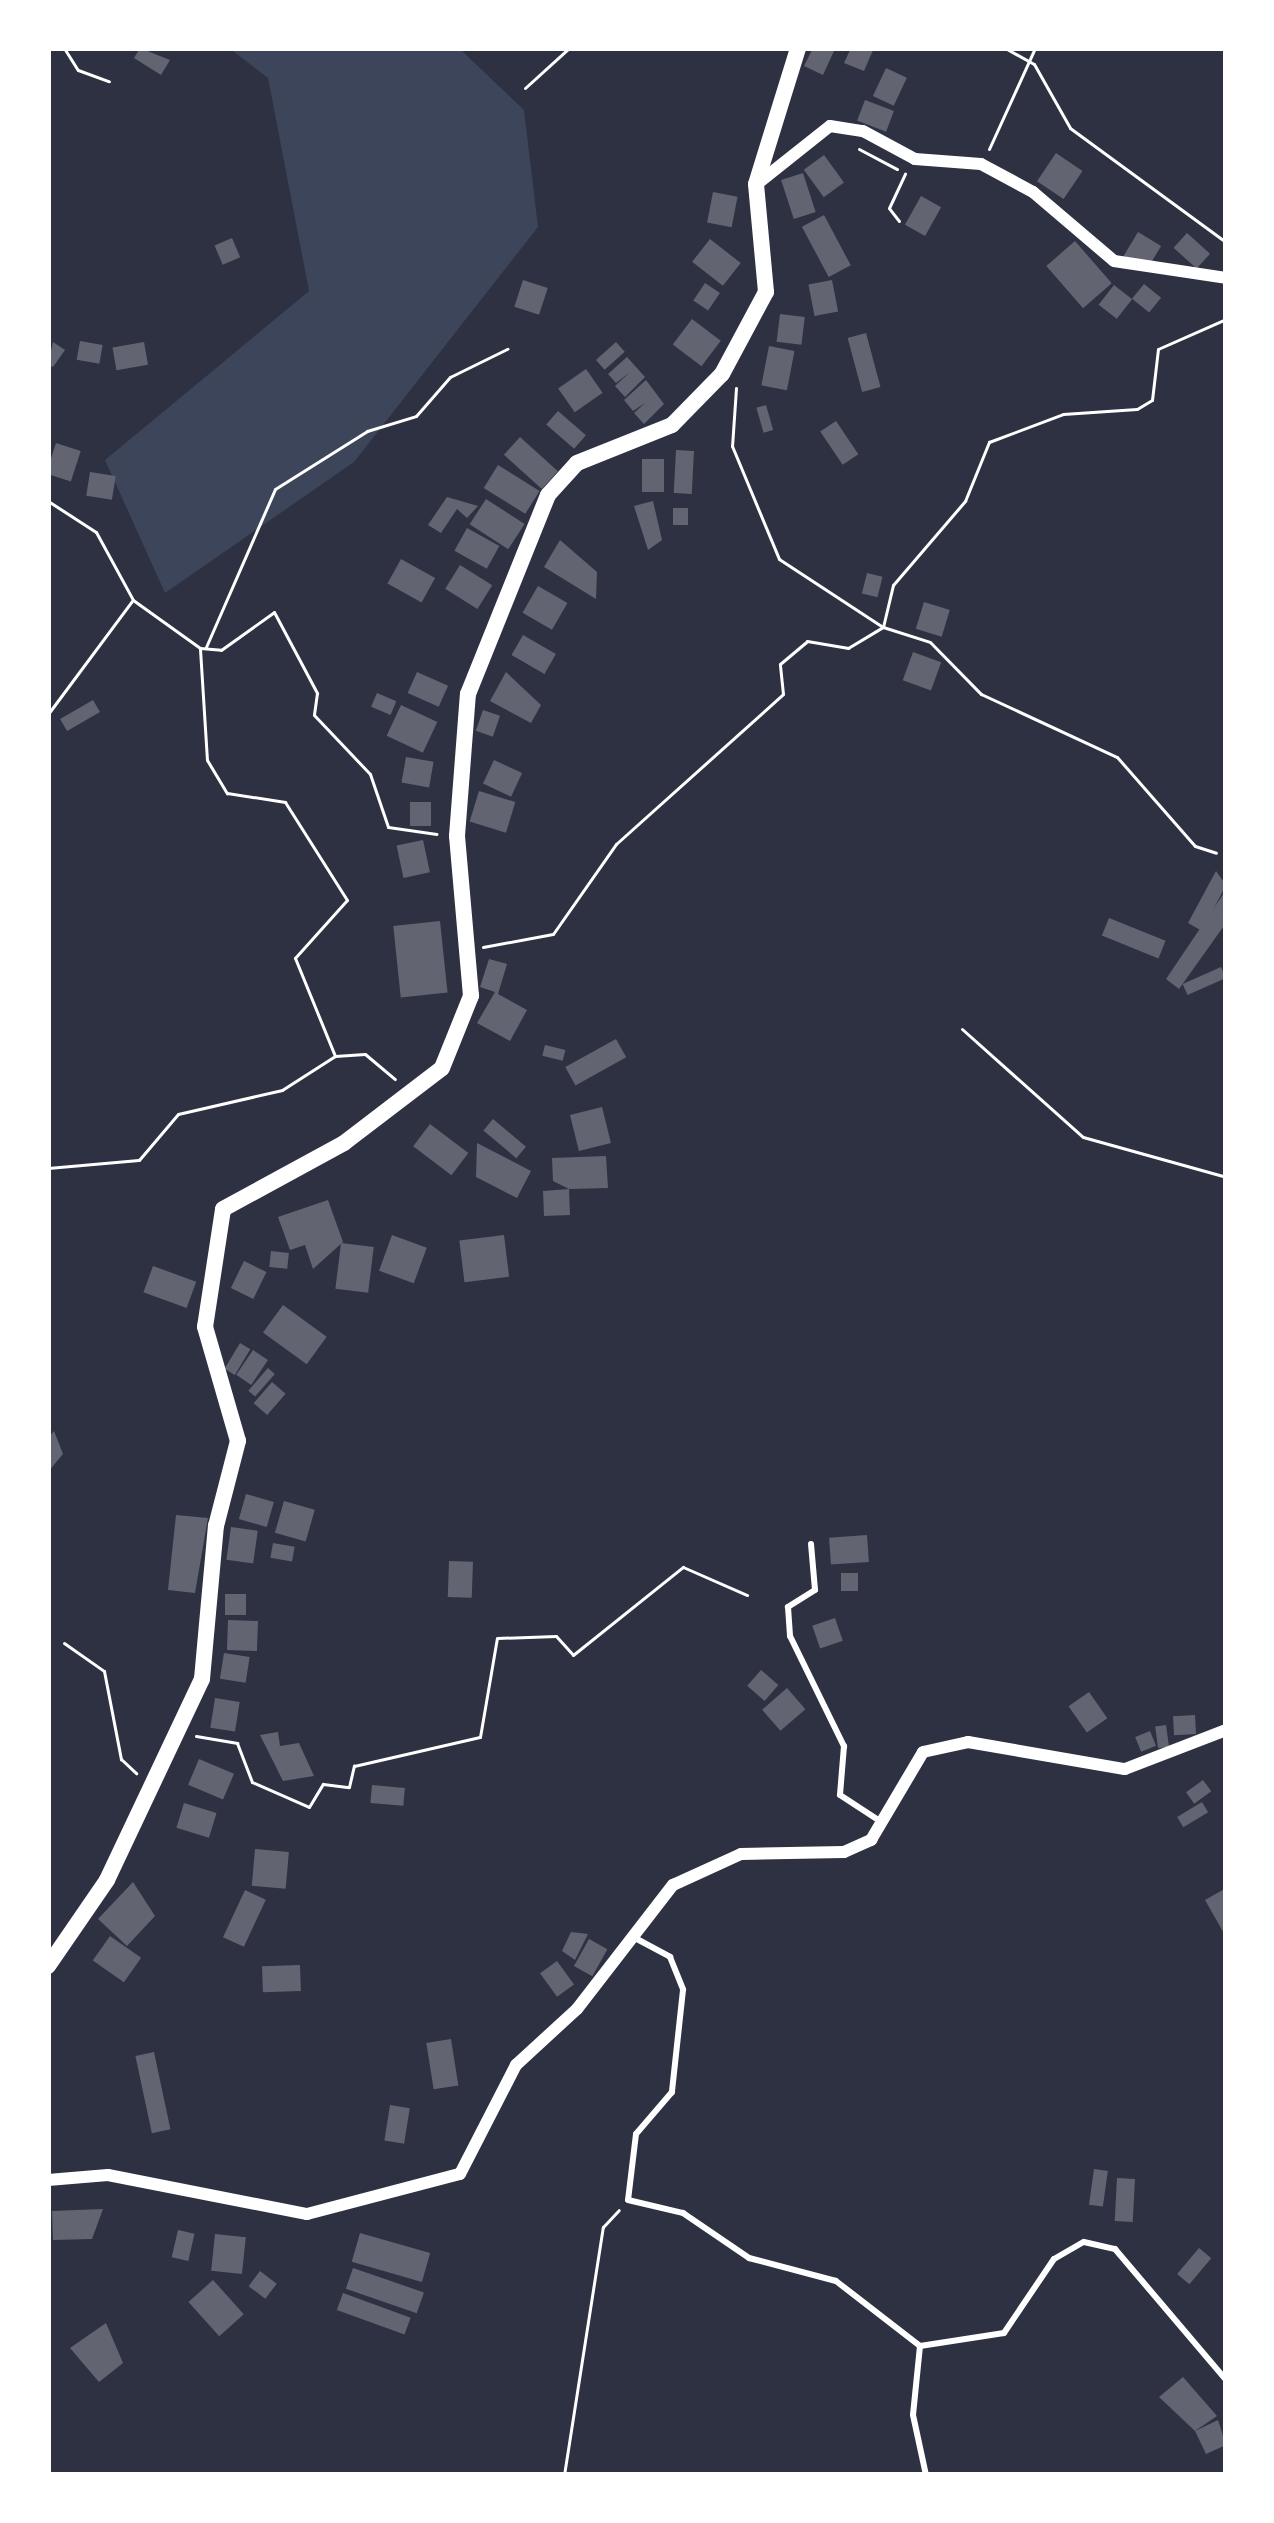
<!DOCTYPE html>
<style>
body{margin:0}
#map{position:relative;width:1274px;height:2523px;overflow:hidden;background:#2d3142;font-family:"Alegreya Sans",sans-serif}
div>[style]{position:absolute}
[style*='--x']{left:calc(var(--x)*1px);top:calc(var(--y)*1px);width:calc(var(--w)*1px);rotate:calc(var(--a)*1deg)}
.green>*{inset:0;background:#3c4559}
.building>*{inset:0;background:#626471;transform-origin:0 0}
.path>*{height:3px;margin:-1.5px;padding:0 1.5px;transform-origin:1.5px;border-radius:1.5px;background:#fff}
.service>*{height:6px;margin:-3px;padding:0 3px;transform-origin:3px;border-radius:3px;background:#fff}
.minor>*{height:12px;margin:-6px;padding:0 6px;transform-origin:6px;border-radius:6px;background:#fff}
.secondary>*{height:16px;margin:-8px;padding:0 8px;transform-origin:8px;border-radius:8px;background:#fff}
span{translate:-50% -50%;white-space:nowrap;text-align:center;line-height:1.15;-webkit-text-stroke:9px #fff;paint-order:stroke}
.frame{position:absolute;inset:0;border:51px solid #fff;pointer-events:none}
</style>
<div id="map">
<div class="green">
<i style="clip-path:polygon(229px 48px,459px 48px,524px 110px,538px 227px,354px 462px,165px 593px,105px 460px,309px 291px,268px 78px)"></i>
</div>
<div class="building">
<i style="clip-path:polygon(140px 48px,170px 60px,161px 75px,134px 58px)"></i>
<i style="clip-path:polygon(813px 48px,834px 51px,823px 75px,804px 66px)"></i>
<i style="clip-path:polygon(851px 48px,874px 48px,864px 71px,844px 63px)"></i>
<i style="left:886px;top:68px;width:23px;height:31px;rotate:25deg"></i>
<i style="left:865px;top:100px;width:31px;height:22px;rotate:21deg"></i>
<i style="left:1056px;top:153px;width:32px;height:34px;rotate:34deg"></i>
<i style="left:824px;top:155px;width:34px;height:25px;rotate:54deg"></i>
<i style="left:803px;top:173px;width:41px;height:23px;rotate:72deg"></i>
<i style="left:713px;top:192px;width:25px;height:31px;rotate:11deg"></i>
<i style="left:921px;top:196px;width:23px;height:33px;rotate:29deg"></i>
<i style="left:824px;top:215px;width:57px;height:25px;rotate:62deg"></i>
<i style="left:1138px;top:232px;width:27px;height:28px;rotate:31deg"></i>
<i style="left:1187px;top:233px;width:31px;height:20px;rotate:42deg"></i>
<i style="left:232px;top:238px;width:21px;height:19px;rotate:67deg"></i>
<i style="left:710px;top:239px;width:39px;height:29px;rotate:38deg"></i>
<i style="left:1075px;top:241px;width:56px;height:38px;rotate:49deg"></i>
<i style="left:523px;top:280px;width:26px;height:28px;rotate:18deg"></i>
<i style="left:832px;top:280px;width:32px;height:24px;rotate:79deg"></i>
<i style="left:705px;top:283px;width:18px;height:21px;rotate:34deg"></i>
<i style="left:1144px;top:284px;width:22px;height:19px;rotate:39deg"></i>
<i style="left:1114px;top:285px;width:23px;height:25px;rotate:38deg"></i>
<i style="left:780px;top:314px;width:25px;height:28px;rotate:7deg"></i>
<i style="left:692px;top:319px;width:36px;height:32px;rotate:37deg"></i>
<i style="left:866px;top:333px;width:56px;height:19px;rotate:75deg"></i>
<i style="left:80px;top:341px;width:23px;height:19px;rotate:10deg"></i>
<i style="clip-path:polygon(53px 342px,65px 350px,53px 367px,48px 364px)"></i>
<i style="left:144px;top:342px;width:23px;height:32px;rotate:80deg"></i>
<i style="left:616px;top:342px;width:13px;height:27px;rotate:48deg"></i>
<i style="left:769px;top:346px;width:26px;height:40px;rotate:11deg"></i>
<i style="clip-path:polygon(627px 357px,645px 377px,625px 397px,615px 386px,630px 372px,616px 383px,608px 374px)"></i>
<i style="left:586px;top:369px;width:29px;height:34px;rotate:55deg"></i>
<i style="clip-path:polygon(646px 380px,664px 404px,644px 424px,634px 413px,645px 403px,633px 411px,624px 400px)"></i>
<i style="left:766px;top:405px;width:26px;height:10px;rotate:74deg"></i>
<i style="left:558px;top:411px;width:37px;height:18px;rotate:41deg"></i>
<i style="left:836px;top:421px;width:40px;height:19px;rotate:56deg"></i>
<i style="left:520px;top:437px;width:51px;height:24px;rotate:42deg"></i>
<i style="left:56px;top:443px;width:26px;height:32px;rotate:18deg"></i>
<i style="left:676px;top:450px;width:18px;height:43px;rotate:3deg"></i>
<i style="left:642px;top:459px;width:22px;height:33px"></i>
<i style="left:498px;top:465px;width:49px;height:27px;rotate:32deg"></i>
<i style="left:90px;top:472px;width:26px;height:24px;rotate:9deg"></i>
<i style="clip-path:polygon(447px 497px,478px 506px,467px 518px,457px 509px,441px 533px,428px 525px)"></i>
<i style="left:486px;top:499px;width:46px;height:30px;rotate:33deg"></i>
<i style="clip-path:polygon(653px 501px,662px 540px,648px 550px,634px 506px)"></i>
<i style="left:673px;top:508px;width:15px;height:17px"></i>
<i style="left:467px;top:528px;width:37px;height:26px;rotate:29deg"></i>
<i style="clip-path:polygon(560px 540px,597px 572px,596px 599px,544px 567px)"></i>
<i style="left:401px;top:559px;width:39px;height:28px;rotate:29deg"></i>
<i style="left:460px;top:565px;width:38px;height:28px;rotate:32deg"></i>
<i style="left:867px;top:573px;width:16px;height:21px;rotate:14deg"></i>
<i style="left:538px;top:586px;width:34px;height:31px;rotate:30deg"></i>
<i style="left:924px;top:602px;width:27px;height:28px;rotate:17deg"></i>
<i style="left:523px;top:635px;width:38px;height:23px;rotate:30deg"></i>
<i style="left:913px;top:652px;width:30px;height:30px;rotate:20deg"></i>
<i style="left:417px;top:672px;width:34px;height:23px;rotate:24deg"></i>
<i style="clip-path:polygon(506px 672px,541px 705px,531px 723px,490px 701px)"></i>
<i style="left:377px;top:693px;width:21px;height:15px;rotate:23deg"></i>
<i style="left:93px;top:700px;width:14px;height:38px;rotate:60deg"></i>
<i style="left:401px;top:705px;width:40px;height:34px;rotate:25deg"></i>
<i style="left:483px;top:710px;width:18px;height:22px;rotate:19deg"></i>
<i style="left:406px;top:757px;width:28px;height:26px;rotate:10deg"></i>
<i style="left:494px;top:760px;width:31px;height:26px;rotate:25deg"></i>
<i style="left:479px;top:791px;width:38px;height:32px;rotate:17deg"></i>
<i style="left:410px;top:802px;width:21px;height:24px"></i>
<i style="left:423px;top:840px;width:33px;height:27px;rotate:78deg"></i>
<i style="clip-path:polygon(1216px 871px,1226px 885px,1202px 931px,1188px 923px)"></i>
<i style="clip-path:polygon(1226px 890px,1226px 923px,1179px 989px,1166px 979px)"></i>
<i style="left:1109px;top:918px;width:61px;height:19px;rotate:22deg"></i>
<i style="left:440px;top:921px;width:72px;height:47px;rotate:84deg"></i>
<i style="clip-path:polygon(489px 959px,507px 964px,498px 994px,527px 1010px,510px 1041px,477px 1023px,495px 992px,480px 987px)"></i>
<i style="left:1221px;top:967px;width:12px;height:42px;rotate:66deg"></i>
<i style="left:616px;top:1039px;width:21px;height:58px;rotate:61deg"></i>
<i style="left:545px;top:1045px;width:21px;height:11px;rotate:14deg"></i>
<i style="left:602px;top:1107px;width:37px;height:33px;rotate:76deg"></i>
<i style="left:493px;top:1119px;width:43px;height:15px;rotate:40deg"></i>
<i style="left:430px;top:1124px;width:48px;height:28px;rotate:37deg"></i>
<i style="clip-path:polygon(477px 1143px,531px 1171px,517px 1198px,476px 1177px)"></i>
<i style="clip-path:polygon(606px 1156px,608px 1188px,569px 1189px,570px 1215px,544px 1216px,543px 1191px,569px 1189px,553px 1181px,552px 1158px)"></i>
<i style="clip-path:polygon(328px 1200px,343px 1242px,313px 1269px,305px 1245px,290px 1250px,278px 1217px)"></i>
<i style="left:392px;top:1235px;width:37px;height:38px;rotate:20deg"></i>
<i style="left:504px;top:1235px;width:42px;height:45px;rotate:83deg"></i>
<i style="left:341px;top:1243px;width:33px;height:46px;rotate:7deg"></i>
<i style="left:271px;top:1251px;width:18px;height:16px;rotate:6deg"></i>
<i style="left:244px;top:1261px;width:25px;height:30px;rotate:26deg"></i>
<i style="left:153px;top:1266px;width:46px;height:28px;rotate:20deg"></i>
<i style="left:283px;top:1305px;width:54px;height:34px;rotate:36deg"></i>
<i style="left:240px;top:1343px;width:12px;height:30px;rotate:31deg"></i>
<i style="left:253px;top:1350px;width:18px;height:30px;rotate:34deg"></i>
<i style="left:268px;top:1368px;width:9px;height:30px;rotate:41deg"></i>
<i style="left:272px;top:1382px;width:18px;height:28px;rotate:41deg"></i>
<i style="clip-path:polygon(54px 1431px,63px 1454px,48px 1472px,48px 1438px)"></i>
<i style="left:246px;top:1494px;width:29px;height:26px;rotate:16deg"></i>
<i style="left:284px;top:1501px;width:32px;height:33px;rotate:16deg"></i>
<i style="clip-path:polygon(176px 1515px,208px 1518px,195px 1593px,168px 1590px)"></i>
<i style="left:231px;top:1527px;width:27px;height:33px;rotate:8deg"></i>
<i style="left:867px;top:1535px;width:27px;height:38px;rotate:86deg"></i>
<i style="left:273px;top:1543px;width:22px;height:15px;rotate:10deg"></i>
<i style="left:449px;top:1561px;width:24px;height:36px;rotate:2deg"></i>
<i style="left:841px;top:1573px;width:17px;height:18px"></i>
<i style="left:225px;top:1594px;width:21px;height:21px"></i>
<i style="left:835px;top:1618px;width:24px;height:24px;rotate:71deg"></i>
<i style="left:228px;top:1620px;width:30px;height:30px;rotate:2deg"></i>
<i style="left:224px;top:1653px;width:26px;height:26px;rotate:9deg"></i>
<i style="left:761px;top:1670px;width:23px;height:21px;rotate:41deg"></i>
<i style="left:787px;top:1688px;width:28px;height:33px;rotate:49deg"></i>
<i style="left:1089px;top:1692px;width:32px;height:25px;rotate:55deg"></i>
<i style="left:215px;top:1698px;width:25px;height:30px;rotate:9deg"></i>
<i style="left:1195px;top:1715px;width:19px;height:22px;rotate:87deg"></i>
<i style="left:1166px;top:1725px;width:22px;height:11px;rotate:82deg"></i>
<i style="left:1150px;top:1731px;width:16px;height:16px;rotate:68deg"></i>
<i style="clip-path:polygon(278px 1732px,280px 1746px,299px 1743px,314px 1776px,283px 1781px,260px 1735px)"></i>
<i style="left:199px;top:1759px;width:38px;height:28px;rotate:23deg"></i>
<i style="left:1203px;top:1780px;width:14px;height:21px;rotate:54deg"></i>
<i style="left:372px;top:1785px;width:33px;height:18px;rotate:5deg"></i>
<i style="left:1202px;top:1802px;width:12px;height:29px;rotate:59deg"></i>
<i style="left:184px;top:1803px;width:34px;height:26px;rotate:17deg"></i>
<i style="left:255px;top:1849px;width:34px;height:37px;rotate:5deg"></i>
<i style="clip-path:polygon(133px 1882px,155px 1916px,127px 1946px,98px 1919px)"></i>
<i style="clip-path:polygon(1226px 1888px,1226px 1937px,1205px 1900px)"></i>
<i style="left:245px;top:1890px;width:23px;height:52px;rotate:25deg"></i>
<i style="clip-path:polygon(571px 1932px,588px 1934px,575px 1960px,562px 1951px)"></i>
<i style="left:110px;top:1936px;width:38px;height:30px;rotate:35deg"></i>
<i style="left:589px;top:1939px;width:21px;height:31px;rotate:29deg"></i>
<i style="left:557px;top:1961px;width:29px;height:21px;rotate:54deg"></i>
<i style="left:300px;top:1965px;width:26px;height:38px;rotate:88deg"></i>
<i style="left:451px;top:2039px;width:47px;height:25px;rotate:81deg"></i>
<i style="left:154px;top:2052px;width:79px;height:19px;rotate:78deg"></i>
<i style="left:390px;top:2105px;width:20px;height:36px;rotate:9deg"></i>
<i style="left:1094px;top:2169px;width:14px;height:36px;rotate:8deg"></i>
<i style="left:1117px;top:2178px;width:18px;height:43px;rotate:3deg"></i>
<i style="clip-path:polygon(103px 2209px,92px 2239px,53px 2240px,52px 2211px)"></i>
<i style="left:178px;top:2230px;width:17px;height:28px;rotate:13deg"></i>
<i style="left:360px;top:2233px;width:73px;height:30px;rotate:16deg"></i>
<i style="left:215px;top:2234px;width:31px;height:37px;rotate:6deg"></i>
<i style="left:1199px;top:2248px;width:16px;height:34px;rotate:40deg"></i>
<i style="left:353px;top:2268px;width:75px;height:22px;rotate:19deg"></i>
<i style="left:260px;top:2271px;width:21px;height:19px;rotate:37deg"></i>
<i style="left:213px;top:2280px;width:46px;height:33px;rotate:48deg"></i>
<i style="left:343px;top:2293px;width:72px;height:18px;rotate:20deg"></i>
<i style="clip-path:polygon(106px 2323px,123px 2363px,99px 2382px,70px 2348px)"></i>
<i style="clip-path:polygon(1183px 2377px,1217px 2416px,1195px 2431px,1159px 2397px)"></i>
<i style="clip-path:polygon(1218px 2420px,1226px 2445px,1206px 2454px,1195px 2431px)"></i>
</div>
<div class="path">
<i style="--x:64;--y:48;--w:26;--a:58"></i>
<i style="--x:78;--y:70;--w:33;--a:20"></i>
<i style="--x:1005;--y:48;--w:33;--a:29"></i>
<i style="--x:1034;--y:64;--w:73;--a:60.6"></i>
<i style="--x:1070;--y:128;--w:193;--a:36.2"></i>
<i style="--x:525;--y:88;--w:59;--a:-42.3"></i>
<i style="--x:859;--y:149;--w:43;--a:27.8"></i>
<i style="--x:989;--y:149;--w:111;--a:-65.5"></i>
<i style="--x:899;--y:221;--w:16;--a:-128"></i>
<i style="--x:889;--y:208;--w:38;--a:-65"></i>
<i style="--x:736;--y:388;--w:58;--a:93.9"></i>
<i style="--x:732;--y:446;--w:122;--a:67.4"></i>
<i style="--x:779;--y:559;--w:124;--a:33.2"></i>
<i style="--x:883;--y:627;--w:49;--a:17.7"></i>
<i style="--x:930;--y:642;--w:73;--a:45.6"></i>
<i style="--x:981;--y:694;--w:150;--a:24.9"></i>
<i style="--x:1117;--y:757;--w:118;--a:48.8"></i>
<i style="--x:1195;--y:846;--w:22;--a:18"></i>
<i style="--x:48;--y:501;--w:57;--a:32.9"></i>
<i style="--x:96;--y:532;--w:77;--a:61.4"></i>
<i style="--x:133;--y:600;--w:82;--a:35.6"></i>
<i style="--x:200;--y:648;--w:21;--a:5"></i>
<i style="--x:221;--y:650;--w:65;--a:-35.6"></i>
<i style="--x:274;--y:612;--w:92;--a:62"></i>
<i style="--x:317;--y:693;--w:22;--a:98"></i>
<i style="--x:314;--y:715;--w:81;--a:46.5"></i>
<i style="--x:370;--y:774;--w:56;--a:71.2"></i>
<i style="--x:388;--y:827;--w:49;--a:8.1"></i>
<i style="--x:206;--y:647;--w:172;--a:-66.4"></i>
<i style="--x:275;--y:489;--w:109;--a:-32.2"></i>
<i style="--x:367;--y:431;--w:51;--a:-17"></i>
<i style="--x:416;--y:416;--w:52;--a:-48.9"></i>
<i style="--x:450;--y:377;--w:64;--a:-26.2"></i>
<i style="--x:200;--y:649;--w:111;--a:86.4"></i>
<i style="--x:207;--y:760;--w:39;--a:59"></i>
<i style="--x:227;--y:793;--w:59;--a:8.8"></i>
<i style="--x:285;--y:802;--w:116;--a:57.7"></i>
<i style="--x:347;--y:900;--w:78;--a:131.9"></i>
<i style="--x:295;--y:958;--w:106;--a:67.8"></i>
<i style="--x:48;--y:714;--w:141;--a:-53.4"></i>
<i style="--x:483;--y:947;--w:71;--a:-10.5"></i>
<i style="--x:553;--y:934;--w:110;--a:-55"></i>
<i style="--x:616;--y:844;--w:224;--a:-41.9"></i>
<i style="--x:783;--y:694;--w:30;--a:-96"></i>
<i style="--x:780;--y:664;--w:35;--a:-40"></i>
<i style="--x:807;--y:641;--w:42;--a:9.7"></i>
<i style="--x:848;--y:648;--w:41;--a:-31"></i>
<i style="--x:883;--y:627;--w:43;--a:-76.6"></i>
<i style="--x:893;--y:585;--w:111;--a:-49.4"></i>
<i style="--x:965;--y:501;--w:64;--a:-67.9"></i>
<i style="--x:989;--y:442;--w:79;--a:-20.7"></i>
<i style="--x:1063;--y:414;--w:74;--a:-3.9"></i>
<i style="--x:1137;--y:409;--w:17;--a:-31"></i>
<i style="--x:1152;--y:400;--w:51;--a:-83.3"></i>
<i style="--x:1158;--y:349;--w:74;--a:-23.8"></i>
<i style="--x:962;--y:1029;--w:162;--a:41.8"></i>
<i style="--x:1083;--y:1137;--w:148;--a:15.6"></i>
<i style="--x:48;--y:1168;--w:91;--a:-5"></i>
<i style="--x:139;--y:1160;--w:60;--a:-49.7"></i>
<i style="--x:178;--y:1114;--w:107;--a:-13"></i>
<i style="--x:282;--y:1090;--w:63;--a:-32.7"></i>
<i style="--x:335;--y:1056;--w:30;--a:-4"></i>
<i style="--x:365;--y:1054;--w:39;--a:40"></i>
<i style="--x:64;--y:1643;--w:49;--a:35"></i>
<i style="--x:104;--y:1671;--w:90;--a:79.1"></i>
<i style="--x:121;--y:1759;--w:21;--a:43"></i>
<i style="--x:196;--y:1736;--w:42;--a:9.7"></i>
<i style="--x:237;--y:1743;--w:42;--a:69"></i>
<i style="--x:252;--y:1782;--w:62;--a:23.7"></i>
<i style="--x:309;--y:1807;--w:27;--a:-59"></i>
<i style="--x:323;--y:1784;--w:26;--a:7"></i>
<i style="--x:349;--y:1787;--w:22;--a:-77"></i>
<i style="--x:354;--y:1766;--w:129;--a:-13"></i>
<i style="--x:480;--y:1737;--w:100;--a:-80.3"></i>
<i style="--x:497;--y:1638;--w:59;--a:-1.9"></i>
<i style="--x:556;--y:1636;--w:25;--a:48"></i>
<i style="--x:573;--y:1655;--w:141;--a:-38.7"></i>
<i style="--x:683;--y:1567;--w:70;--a:23.6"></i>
<i style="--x:564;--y:2475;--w:251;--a:-81.1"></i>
<i style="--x:603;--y:2227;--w:23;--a:-47"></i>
</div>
<div class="service">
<i style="--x:811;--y:1544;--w:46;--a:85"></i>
<i style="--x:815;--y:1590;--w:32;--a:148"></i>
<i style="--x:788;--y:1607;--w:29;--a:86"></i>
<i style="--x:790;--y:1636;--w:123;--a:63.9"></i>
<i style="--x:844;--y:1746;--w:49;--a:94.7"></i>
<i style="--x:840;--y:1795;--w:48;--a:33"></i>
<i style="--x:635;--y:1938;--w:40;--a:28"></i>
<i style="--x:670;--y:1957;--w:35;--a:68"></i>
<i style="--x:683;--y:1990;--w:103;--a:96.2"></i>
<i style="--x:672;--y:2092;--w:55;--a:130.6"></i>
<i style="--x:636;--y:2134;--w:66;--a:96.9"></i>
<i style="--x:628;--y:2200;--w:57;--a:13.3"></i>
<i style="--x:683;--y:2213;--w:80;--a:34.3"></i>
<i style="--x:749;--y:2258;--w:90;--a:14.8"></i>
<i style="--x:836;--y:2281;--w:106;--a:37.7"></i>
<i style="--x:920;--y:2346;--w:85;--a:-8.8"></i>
<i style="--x:1004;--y:2333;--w:89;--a:-56"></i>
<i style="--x:1054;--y:2259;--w:34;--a:-30"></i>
<i style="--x:1084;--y:2242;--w:32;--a:13"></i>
<i style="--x:1115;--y:2249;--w:172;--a:49.7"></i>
<i style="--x:920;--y:2346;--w:69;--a:95.8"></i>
<i style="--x:913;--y:2415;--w:61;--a:77.8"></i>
</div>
<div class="minor">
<i style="--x:757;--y:184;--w:93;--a:-38.5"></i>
<i style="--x:830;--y:126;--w:33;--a:9"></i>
<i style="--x:863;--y:131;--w:59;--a:28.3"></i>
<i style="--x:915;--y:159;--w:66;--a:4.3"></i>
<i style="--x:981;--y:164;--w:59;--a:28.3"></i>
<i style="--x:1033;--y:192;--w:106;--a:40.4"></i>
<i style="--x:1114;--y:261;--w:113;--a:8.6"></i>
<i style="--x:48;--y:2180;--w:60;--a:-4.8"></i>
<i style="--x:108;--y:2175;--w:203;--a:11.1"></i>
<i style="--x:307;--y:2214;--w:158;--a:-14.7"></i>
<i style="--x:460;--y:2174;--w:123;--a:-62.8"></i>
<i style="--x:516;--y:2065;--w:83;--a:-42.6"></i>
<i style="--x:577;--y:2009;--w:157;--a:-52.3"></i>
<i style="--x:673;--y:1885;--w:75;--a:-24.5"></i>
<i style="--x:741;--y:1854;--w:103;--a:-1.1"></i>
<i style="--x:844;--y:1852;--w:30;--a:-24"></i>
<i style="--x:871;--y:1840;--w:102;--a:-59.4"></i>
<i style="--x:923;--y:1752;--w:46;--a:-12.5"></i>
<i style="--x:968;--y:1742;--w:159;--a:9.8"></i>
<i style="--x:1125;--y:1769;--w:108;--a:-21.1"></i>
</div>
<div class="secondary">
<i style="--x:48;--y:1966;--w:104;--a:-55.5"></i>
<i style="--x:107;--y:1880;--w:222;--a:-64.7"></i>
<i style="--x:202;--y:1679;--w:154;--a:-84.8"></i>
<i style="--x:216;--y:1526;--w:88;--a:-75.5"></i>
<i style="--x:238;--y:1441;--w:119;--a:-106.1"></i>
<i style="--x:205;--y:1327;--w:119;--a:-81.3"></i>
<i style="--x:223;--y:1209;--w:138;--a:-28.6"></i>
<i style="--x:344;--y:1143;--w:123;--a:-37.4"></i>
<i style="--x:442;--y:1068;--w:78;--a:-68.1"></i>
<i style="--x:471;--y:996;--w:161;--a:-95"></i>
<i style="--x:457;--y:836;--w:142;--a:-85.6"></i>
<i style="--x:468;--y:694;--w:214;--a:-68.1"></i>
<i style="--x:548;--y:495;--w:43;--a:-47.8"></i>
<i style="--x:577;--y:463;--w:102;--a:-21.8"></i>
<i style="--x:672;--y:425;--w:71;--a:-45.6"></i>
<i style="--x:722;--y:374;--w:93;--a:-61.8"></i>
<i style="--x:766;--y:292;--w:108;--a:-95.3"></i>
<i style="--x:756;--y:184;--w:142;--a:-72.8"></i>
</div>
<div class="frame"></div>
</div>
